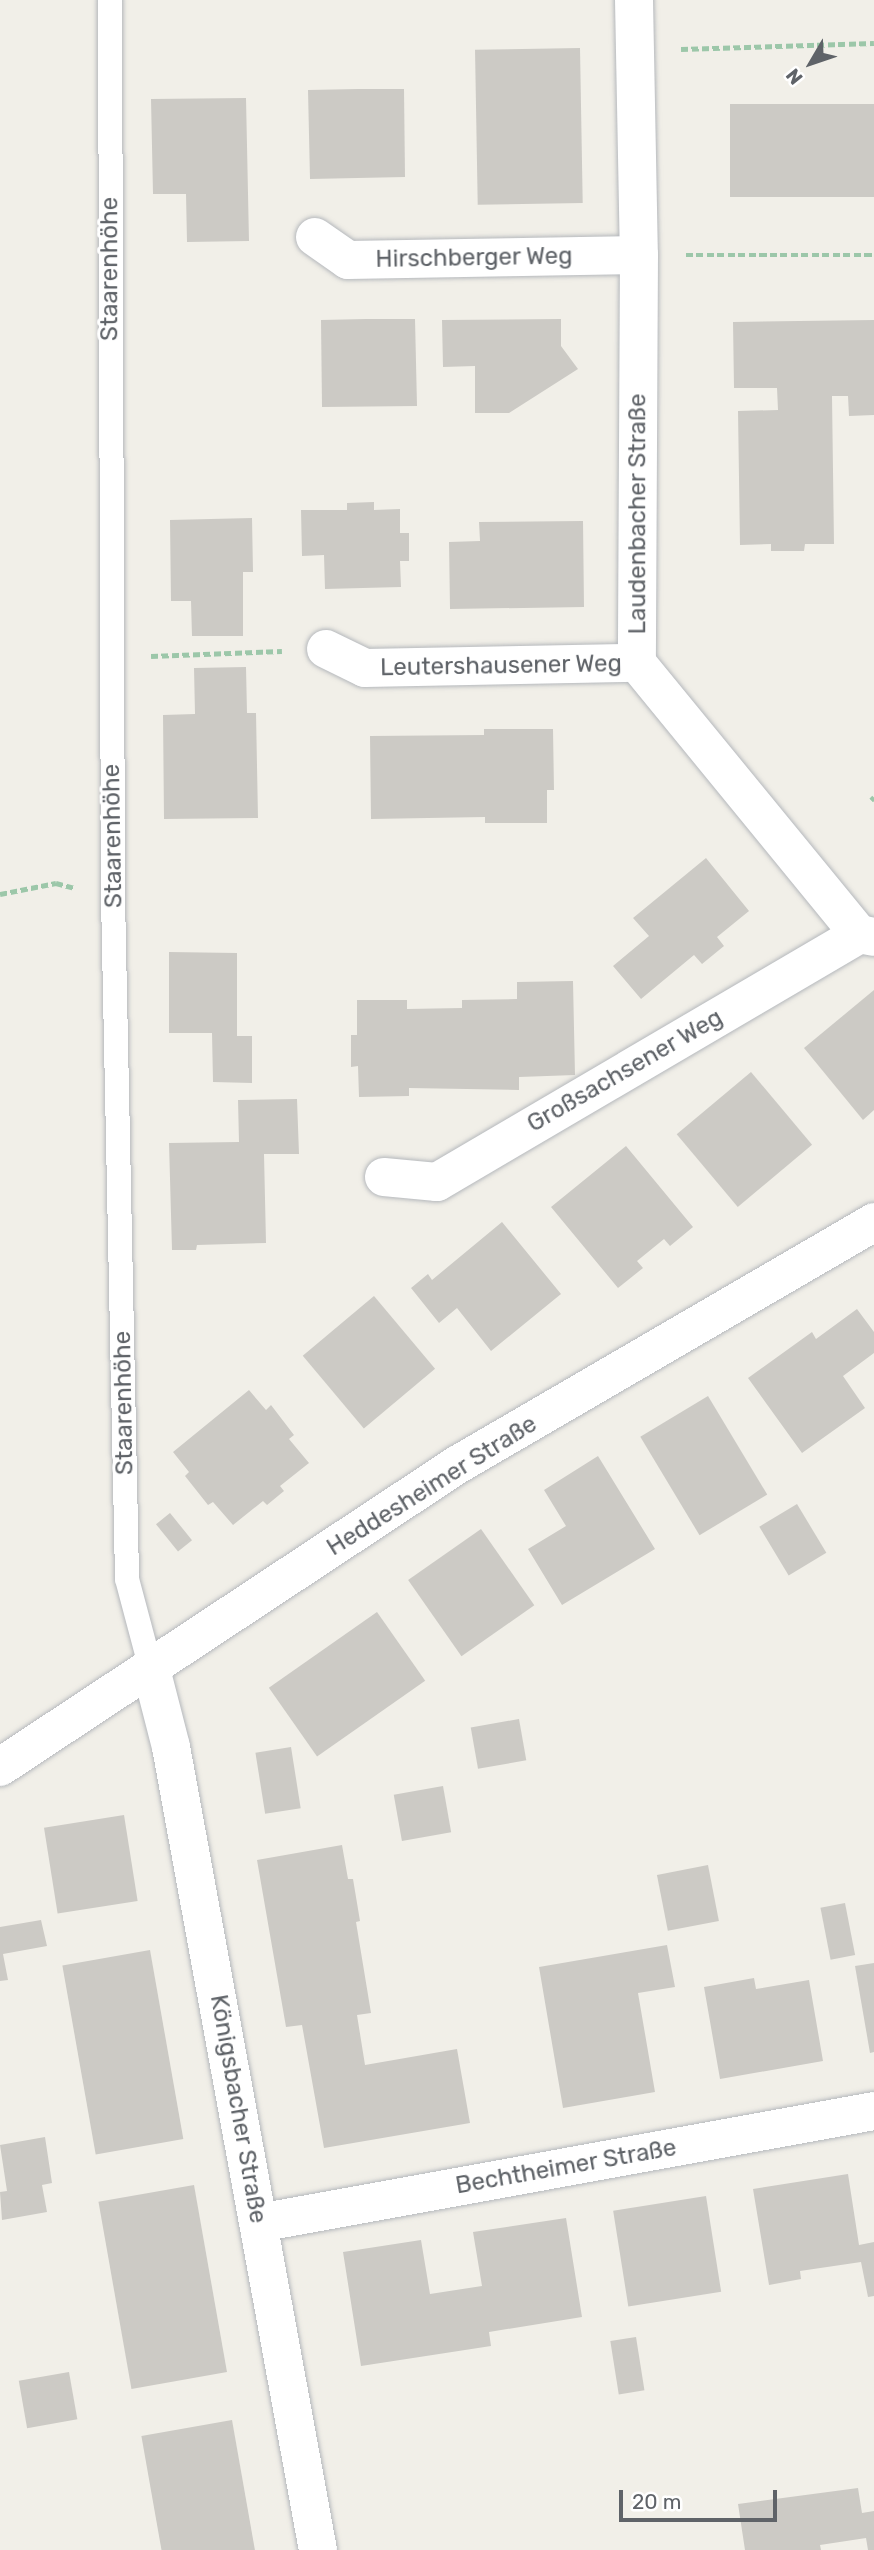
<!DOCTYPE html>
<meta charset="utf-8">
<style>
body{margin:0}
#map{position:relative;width:874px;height:2550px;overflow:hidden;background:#f1efe8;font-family:Rubik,sans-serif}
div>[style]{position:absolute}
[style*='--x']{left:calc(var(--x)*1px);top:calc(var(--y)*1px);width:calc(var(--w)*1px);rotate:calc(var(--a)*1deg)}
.building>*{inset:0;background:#cccac5;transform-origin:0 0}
.path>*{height:4.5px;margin-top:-2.25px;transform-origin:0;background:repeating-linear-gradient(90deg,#9cc7a9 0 7px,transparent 0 10.5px)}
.roads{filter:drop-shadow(0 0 2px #b5b8bc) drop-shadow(0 0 2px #b5b8bc)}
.lane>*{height:24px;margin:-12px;padding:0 12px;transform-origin:12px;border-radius:12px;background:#fff}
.street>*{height:38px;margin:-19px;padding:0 19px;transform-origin:19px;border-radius:19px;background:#fff}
span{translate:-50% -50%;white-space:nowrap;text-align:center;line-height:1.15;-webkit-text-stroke:6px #fff;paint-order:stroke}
.street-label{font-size:24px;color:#5f6368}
.north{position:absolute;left:776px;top:28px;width:70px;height:70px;-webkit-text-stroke:5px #fff;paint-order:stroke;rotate:231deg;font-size:19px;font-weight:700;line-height:28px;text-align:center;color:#5f6368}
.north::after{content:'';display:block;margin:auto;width:24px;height:32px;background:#5f6368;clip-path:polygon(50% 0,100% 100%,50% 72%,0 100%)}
.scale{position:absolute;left:619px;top:2490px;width:158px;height:32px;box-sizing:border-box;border:4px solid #5f6368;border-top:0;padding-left:9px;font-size:21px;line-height:24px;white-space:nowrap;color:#5f6368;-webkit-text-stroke:5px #fff;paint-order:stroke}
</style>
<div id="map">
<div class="building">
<i style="left:580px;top:48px;width:155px;height:105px;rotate:89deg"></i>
<i style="clip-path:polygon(358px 89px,404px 89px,405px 177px,310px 179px,308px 90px)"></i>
<i style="clip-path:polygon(246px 98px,249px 241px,187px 242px,186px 194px,153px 194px,151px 99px)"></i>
<i style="left:874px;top:104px;width:93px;height:144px;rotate:90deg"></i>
<i style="clip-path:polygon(366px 319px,415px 319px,417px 406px,322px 407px,321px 320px)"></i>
<i style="clip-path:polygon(561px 319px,561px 346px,578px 369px,509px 413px,475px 413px,475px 366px,443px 367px,442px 320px)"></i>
<i style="clip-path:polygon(874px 320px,874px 415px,849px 416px,848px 396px,832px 396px,834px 544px,805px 544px,804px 551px,771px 551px,771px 544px,740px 545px,738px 411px,778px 410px,777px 388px,734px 388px,733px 322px)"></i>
<i style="clip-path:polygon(374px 502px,374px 510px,400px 509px,400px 533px,409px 533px,409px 561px,400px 561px,401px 587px,325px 589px,324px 555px,302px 556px,301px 510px,347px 510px,347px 503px)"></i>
<i style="clip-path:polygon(252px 518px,253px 572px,243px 572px,243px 636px,192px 636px,191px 601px,171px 601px,170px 520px)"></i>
<i style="clip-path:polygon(583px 521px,584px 607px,450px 609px,449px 542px,480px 541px,479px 522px)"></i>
<i style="clip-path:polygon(246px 667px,247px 713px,256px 713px,258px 818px,164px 819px,163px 715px,195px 714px,194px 668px)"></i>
<i style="clip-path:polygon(484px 729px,553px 729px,554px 790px,547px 790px,547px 823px,485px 823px,485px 817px,371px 819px,370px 736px,484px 735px)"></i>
<i style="clip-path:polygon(706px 858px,749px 911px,717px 937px,724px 946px,702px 964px,694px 955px,641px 999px,613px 966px,649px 936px,633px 918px)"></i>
<i style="clip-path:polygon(169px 952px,237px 953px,237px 1036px,252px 1036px,252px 1083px,213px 1082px,212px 1033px,169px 1033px)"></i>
<i style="clip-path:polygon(573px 981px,575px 1075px,519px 1077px,519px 1090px,409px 1088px,409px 1096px,359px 1097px,358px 1066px,351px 1067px,351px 1035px,357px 1035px,357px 1000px,407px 1000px,407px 1009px,462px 1008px,462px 1000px,517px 999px,517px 982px)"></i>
<i style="clip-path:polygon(874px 990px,874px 1110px,863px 1120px,804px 1048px)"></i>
<i style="left:751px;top:1072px;width:95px;height:97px;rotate:50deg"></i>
<i style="clip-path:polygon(297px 1099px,299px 1154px,264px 1154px,266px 1243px,197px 1245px,196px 1250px,172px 1250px,169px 1143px,239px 1142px,238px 1100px)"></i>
<i style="clip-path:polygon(626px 1146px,693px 1227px,670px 1246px,664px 1239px,637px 1261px,643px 1268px,618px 1288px,551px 1207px)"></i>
<i style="clip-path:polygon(502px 1222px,561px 1294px,491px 1351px,457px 1308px,439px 1323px,411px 1288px,428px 1274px,432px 1280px)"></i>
<i style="left:374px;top:1296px;width:95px;height:93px;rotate:50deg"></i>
<i style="clip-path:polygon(857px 1309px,874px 1332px,874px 1353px,843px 1376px,865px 1408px,802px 1453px,748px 1378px,812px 1332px,816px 1339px)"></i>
<i style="clip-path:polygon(249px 1390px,266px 1410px,271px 1405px,294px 1435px,289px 1439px,309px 1463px,280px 1486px,284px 1491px,267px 1505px,263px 1501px,233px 1525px,213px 1502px,208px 1505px,185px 1476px,189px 1472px,173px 1452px)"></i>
<i style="left:708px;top:1396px;width:115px;height:79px;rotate:59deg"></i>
<i style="clip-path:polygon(598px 1456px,655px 1549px,562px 1605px,528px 1549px,566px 1526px,544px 1490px)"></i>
<i style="left:797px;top:1504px;width:57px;height:44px;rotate:59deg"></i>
<i style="left:170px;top:1513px;width:35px;height:18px;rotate:51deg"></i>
<i style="left:481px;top:1529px;width:93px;height:89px;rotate:55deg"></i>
<i style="left:377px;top:1612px;width:84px;height:132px;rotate:55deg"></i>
<i style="left:519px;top:1719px;width:42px;height:49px;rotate:80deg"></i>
<i style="left:291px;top:1747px;width:62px;height:36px;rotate:81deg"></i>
<i style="left:443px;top:1786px;width:47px;height:50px;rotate:80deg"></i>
<i style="left:124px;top:1815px;width:87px;height:81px;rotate:81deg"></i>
<i style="clip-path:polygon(342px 1845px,348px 1879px,353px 1879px,360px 1921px,356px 1922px,371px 2013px,357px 2015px,365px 2065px,457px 2049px,470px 2123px,324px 2148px,302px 2025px,286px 2027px,257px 1860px)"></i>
<i style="left:708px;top:1865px;width:57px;height:52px;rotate:79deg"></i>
<i style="left:845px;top:1903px;width:53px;height:25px;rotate:79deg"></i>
<i style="clip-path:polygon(41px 1920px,47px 1946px,3px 1954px,8px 1980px,0 1981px,0 1927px)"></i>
<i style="clip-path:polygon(667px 1945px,675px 1987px,638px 1993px,655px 2092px,563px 2108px,539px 1967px)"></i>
<i style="left:150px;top:1950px;width:192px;height:89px;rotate:80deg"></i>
<i style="clip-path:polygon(874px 1963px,874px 2052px,870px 2053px,855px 1966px)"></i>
<i style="clip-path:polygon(754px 1978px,756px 1989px,809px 1980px,823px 2061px,720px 2079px,704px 1987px)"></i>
<i style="clip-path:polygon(45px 2137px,52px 2183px,42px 2185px,47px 2212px,2px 2220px,0 2192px,7px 2191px,0 2145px)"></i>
<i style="clip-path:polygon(848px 2174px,859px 2245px,874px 2242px,874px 2296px,868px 2297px,861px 2262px,800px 2271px,801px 2279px,769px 2285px,753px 2189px)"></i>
<i style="left:194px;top:2185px;width:190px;height:97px;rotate:80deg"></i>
<i style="left:706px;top:2196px;width:97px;height:94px;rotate:81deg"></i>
<i style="clip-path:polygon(566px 2218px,582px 2317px,489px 2332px,491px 2346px,361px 2366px,343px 2252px,421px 2240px,430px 2294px,482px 2286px,473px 2232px)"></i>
<i style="left:636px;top:2337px;width:54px;height:26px;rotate:81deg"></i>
<i style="left:69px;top:2372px;width:48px;height:51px;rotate:80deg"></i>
<i style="left:232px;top:2420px;width:132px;height:92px;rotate:80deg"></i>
<i style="clip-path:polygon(858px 2488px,862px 2513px,874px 2511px,874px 2550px,868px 2550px,866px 2538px,820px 2545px,821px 2550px,745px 2550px,738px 2504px)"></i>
</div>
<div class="path">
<i style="--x:681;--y:49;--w:193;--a:-1.8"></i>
<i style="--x:686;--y:255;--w:188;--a:0"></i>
<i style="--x:151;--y:656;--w:131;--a:-2.2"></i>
<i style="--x:871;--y:800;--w:4;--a:-45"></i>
<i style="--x:0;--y:894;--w:57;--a:-11.1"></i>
<i style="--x:56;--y:883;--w:20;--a:15"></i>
</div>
<div class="roads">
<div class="lane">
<i style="--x:110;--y:0;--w:897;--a:89.81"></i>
<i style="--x:113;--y:897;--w:682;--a:88.82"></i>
<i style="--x:127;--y:1579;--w:93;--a:75.1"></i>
</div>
<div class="street">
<i style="--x:634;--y:0;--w:255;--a:88.9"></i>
<i style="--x:639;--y:255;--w:408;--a:90.3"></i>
<i style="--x:637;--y:663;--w:350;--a:50.7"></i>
<i style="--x:859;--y:934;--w:15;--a:11"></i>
<i style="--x:315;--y:237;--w:40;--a:34.9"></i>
<i style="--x:348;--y:260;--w:291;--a:-1"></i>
<i style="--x:326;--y:649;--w:43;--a:26"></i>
<i style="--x:365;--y:668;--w:272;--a:-1.1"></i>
<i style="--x:384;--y:1177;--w:53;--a:5.4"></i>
<i style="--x:437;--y:1182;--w:489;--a:-30.4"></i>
<i style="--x:151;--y:1669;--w:81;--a:75.6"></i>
<i style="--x:171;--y:1747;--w:816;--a:79.63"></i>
<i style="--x:0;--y:1767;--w:548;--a:-33.46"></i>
<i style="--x:457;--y:1465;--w:483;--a:-30.2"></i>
<i style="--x:259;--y:2223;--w:625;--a:-10.32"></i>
</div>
</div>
<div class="street-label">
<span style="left:474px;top:258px;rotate:-1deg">Hirschberger Weg</span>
<span style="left:110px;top:269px;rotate:-90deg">Staarenhöhe</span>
<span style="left:638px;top:514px;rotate:-90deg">Laudenbacher Straße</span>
<span style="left:501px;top:666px;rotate:-1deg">Leutershausener Weg</span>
<span style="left:113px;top:836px;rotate:-91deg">Staarenhöhe</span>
<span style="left:625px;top:1071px;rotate:-30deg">Großsachsener Weg</span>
<span style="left:124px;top:1403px;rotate:-91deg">Staarenhöhe</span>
<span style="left:432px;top:1486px;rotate:-32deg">Heddesheimer Straße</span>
<span style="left:238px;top:2109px;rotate:80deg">Königsbacher Straße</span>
<span style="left:566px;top:2167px;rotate:-10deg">Bechtheimer Straße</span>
</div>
<div class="north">N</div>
<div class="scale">20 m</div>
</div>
